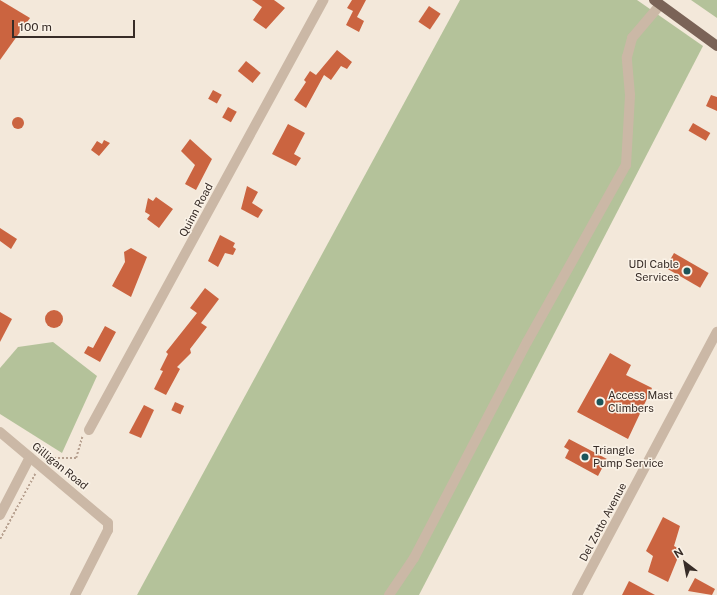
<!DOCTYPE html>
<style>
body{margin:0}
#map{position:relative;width:717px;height:595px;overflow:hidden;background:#f3e8da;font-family:"Public Sans",sans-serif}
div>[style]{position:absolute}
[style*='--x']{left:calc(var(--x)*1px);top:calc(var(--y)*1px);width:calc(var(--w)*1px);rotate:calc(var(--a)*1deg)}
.green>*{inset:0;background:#b4c29a}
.building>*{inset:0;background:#cb6440;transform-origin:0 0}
.round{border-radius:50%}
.path>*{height:1.5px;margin-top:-0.75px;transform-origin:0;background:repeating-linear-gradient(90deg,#b7a190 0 2px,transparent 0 4px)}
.minor>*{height:10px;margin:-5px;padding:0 5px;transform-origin:5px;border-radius:5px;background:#cbb8a6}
.major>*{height:10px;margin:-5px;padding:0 5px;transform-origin:5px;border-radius:5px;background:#7a6357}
.dots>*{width:11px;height:11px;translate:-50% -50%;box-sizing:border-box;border:2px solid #faf2e7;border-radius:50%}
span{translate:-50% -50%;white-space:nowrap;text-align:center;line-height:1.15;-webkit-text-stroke:3px #faf2e7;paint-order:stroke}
.street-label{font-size:11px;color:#372c27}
.poi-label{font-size:11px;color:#372c27}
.right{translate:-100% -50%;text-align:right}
.left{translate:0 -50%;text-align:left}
.north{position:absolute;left:665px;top:543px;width:40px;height:40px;-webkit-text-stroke:3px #faf2e7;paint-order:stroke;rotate:328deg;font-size:11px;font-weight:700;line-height:16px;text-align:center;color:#372c27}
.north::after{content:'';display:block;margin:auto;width:14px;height:18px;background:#372c27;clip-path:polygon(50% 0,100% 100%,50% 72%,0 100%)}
.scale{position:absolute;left:12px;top:20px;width:123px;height:18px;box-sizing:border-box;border:2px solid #372c27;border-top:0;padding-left:5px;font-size:12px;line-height:14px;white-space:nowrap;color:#372c27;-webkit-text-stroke:3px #faf2e7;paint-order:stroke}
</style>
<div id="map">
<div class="green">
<i style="clip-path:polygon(460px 0,637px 0,703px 46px,419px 595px,137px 595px)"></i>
<i style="clip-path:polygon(691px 0,717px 0,717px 18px)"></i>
<i style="clip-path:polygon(53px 342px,97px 376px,62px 453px,0 414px,0 368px,18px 347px)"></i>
</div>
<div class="building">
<i style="clip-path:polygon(0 0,30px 18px,0 60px)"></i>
<i style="clip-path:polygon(252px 0,274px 0,285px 8px,266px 29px,253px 20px,262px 7px)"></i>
<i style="clip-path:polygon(352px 0,366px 0,357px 17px,364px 21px,359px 32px,346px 25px,353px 11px,347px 8px)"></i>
<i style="left:429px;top:6px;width:14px;height:19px;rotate:34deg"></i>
<i style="clip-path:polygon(337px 50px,352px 62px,347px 69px,341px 66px,331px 80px,324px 75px,306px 108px,294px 100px,306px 82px,304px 80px,310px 71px,316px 75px)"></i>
<i style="left:246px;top:61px;width:19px;height:13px;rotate:39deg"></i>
<i style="left:213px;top:90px;width:10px;height:10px;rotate:29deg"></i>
<i style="clip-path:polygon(711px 95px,717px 97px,717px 111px,706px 106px)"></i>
<i style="left:228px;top:107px;width:10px;height:12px;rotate:29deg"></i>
<i class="round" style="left:12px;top:117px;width:12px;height:12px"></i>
<i style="left:693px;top:123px;width:20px;height:9px;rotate:30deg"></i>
<i style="clip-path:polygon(288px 124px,305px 133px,294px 154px,301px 158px,296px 166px,272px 154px)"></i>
<i style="clip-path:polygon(190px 139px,212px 159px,196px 190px,185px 184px,195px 165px,181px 151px)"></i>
<i style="clip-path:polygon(104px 140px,110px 143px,99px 156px,91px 150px,97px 141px,102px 144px)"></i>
<i style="clip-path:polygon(247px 186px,258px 192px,252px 203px,263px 210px,258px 218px,241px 209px)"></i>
<i style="clip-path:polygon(156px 197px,173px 209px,159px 228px,147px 219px,150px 215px,145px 212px,148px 198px,153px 201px)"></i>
<i style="clip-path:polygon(0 228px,17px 239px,11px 249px,0 241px)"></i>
<i style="clip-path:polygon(220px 235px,235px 243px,233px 247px,236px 249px,233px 255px,225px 253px,218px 267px,208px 261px)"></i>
<i style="clip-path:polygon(131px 248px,147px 257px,131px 297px,112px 286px,125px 262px,124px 252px)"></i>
<i style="left:674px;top:253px;width:40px;height:17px;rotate:30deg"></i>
<i style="clip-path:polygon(205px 288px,219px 299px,201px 323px,207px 327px,190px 349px,191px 353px,177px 367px,180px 369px,166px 395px,154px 389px,163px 371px,160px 370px,168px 354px,166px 352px,197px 313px,190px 308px)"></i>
<i class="round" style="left:45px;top:310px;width:18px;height:18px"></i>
<i style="clip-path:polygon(0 312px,12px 319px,0 342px)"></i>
<i style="clip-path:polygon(105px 326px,116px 332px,100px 362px,84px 353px,88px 346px,93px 348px)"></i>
<i style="clip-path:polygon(610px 353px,631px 365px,626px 375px,652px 388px,628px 439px,577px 412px)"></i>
<i style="left:175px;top:402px;width:10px;height:9px;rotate:24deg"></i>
<i style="clip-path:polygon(144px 405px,154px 410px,141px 438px,129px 433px)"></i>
<i style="clip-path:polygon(569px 439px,607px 459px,598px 476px,565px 458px,569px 450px,564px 447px)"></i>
<i style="clip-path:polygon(663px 517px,680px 526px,674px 546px,681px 550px,668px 582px,648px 572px,653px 556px,646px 551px)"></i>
<i style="clip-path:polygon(695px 578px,715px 589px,712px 595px,688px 591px)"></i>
<i style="clip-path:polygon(629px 581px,655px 595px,622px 595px)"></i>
</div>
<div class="path">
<i style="--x:46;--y:458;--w:30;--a:0"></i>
<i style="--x:76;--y:458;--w:22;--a:-74"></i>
<i style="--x:0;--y:539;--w:74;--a:-61.7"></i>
</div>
<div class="minor">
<i style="--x:89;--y:430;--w:490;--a:-61.4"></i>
<i style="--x:0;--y:432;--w:141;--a:40.1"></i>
<i style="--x:108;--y:523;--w:7;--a:90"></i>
<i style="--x:108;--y:530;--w:73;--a:116.9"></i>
<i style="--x:0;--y:515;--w:65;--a:-62.7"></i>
<i style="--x:389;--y:595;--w:45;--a:-56"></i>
<i style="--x:414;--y:558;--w:244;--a:-62.4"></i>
<i style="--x:527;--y:342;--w:203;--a:-60.8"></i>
<i style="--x:626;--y:165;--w:70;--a:-86.7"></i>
<i style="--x:630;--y:95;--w:38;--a:-95"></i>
<i style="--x:627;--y:57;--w:20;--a:-75"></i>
<i style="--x:632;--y:38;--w:43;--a:-49.7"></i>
<i style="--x:577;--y:595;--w:298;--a:-62"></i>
</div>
<div class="major">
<i style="--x:654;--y:0;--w:78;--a:36.1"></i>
</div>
<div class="dots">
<i style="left:687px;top:271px;background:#1b555a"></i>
<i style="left:600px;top:402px;background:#1b555a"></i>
<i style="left:585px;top:457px;background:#1b555a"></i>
</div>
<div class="street-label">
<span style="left:196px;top:210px;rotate:-62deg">Quinn Road</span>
<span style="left:60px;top:466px;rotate:39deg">Gilligan Road</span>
<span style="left:603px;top:522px;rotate:-62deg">Del Zotto Avenue</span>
</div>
<div class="poi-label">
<span class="right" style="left:679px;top:271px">UDI Cable<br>Services</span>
<span class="left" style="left:608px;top:402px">Access Mast<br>Climbers</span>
<span class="left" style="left:593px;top:457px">Triangle<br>Pump Service</span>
</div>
<div class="north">N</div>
<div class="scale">100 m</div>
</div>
